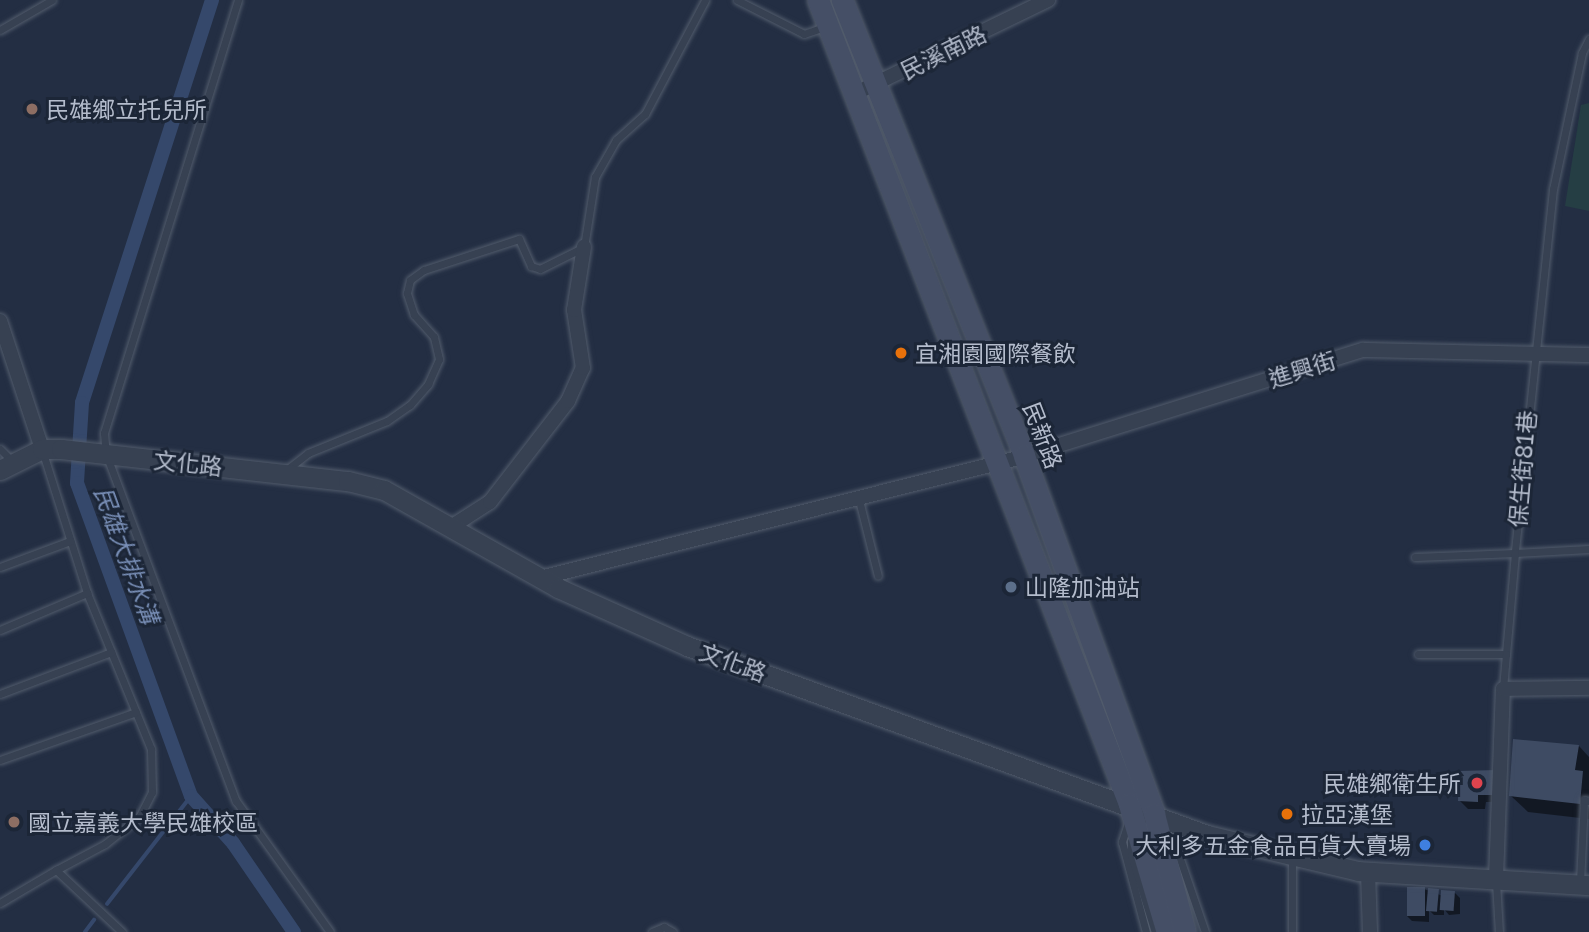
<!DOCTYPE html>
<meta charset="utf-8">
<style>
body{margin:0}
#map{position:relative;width:1589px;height:932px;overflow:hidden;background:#232e43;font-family:"Golos Text","Noto Sans TC",sans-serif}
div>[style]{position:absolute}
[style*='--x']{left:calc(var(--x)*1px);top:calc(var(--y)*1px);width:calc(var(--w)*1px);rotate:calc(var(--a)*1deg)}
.green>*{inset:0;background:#253e44}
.shadow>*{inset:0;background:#0007}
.stream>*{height:3.5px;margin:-1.75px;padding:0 1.75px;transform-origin:1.75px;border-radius:1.75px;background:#35486b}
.canal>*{height:14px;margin:-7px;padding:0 7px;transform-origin:7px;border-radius:7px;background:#35486b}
.building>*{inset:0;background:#3e4b63;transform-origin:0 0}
.roads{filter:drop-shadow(0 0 2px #525c6c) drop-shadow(0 0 2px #525c6c)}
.service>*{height:7px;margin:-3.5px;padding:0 3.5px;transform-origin:3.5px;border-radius:3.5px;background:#374152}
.minor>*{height:14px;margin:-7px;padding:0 7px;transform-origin:7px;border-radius:7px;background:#374152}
.tertiary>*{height:19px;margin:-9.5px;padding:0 9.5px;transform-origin:9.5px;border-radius:9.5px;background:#374152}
.secondary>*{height:21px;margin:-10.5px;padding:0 10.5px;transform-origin:10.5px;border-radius:10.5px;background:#454f66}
.dots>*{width:19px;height:19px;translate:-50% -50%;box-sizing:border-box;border:4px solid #1c2637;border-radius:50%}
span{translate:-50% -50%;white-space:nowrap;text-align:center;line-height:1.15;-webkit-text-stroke:6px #1c2637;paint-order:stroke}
.street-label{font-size:23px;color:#b4bccc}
.poi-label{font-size:23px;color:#b4bccc}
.left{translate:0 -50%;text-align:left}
.right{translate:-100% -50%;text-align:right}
.water-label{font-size:24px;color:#798fb7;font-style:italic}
</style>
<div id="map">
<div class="green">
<i style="clip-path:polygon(1589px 103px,1589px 211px,1565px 206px,1581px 105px)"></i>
</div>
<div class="shadow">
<i style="clip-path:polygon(1579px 746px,1589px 757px,1589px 819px,1528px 812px,1511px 796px)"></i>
<i style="clip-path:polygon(1461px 772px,1502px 802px,1486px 802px,1485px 809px,1468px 809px,1460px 801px)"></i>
<i style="clip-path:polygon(1424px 889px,1443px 896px,1455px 893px,1460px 898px,1460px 914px,1449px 915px,1444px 909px,1444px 915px,1434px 915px,1429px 910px,1429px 922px,1412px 921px,1407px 916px)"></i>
</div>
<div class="stream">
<i style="--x:107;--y:904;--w:137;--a:-52.1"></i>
<i style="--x:85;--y:932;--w:15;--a:-53"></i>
</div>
<div class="canal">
<i style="--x:212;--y:0;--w:423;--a:107.9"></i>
<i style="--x:82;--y:403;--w:80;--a:93.6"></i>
<i style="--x:77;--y:483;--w:333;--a:70"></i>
<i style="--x:191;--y:796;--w:63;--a:48.2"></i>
<i style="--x:233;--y:843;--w:108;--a:55.6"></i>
</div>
<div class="building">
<i style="clip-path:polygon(1513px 739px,1579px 745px,1575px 770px,1583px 771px,1580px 804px,1509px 796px)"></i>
<i style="clip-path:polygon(1496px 770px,1495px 795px,1478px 795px,1478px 802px,1458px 801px,1459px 771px)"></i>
<i style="left:1407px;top:887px;width:18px;height:29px"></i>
<i style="left:1428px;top:888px;width:11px;height:23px;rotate:5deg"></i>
<i style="left:1441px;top:890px;width:14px;height:20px;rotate:4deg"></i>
</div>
<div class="roads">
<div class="service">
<i style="--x:238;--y:0;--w:453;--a:107.2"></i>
<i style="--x:104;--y:433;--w:21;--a:85"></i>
<i style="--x:106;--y:454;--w:371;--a:69.5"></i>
<i style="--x:236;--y:801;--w:161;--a:54.3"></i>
<i style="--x:737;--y:0;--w:75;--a:26.9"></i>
<i style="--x:804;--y:34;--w:21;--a:-19"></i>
<i style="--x:0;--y:30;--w:60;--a:-30"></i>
<i style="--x:1589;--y:39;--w:16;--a:117"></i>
<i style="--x:1582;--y:53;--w:139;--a:102"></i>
<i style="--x:1553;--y:189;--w:366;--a:96"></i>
<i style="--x:1515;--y:553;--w:74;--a:-3.1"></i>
<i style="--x:0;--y:449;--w:17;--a:45"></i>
<i style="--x:42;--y:450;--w:150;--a:72.5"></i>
<i style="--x:87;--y:593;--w:169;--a:67.7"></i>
<i style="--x:151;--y:749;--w:43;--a:88.7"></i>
<i style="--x:152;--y:792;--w:27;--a:117"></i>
<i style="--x:140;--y:816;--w:45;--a:141.3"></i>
<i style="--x:105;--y:844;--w:55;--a:152"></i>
<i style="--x:285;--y:471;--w:29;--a:-38"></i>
<i style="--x:308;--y:453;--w:85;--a:-22.1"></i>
<i style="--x:387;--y:421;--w:28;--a:-35"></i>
<i style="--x:410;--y:405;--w:28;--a:-49"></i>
<i style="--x:428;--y:384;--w:27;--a:-66"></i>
<i style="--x:439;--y:359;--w:23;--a:-103"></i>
<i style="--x:434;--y:337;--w:30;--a:-132"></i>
<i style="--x:414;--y:315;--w:23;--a:-108"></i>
<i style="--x:407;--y:293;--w:13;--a:-77"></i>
<i style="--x:410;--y:280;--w:17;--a:-36"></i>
<i style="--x:424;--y:270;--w:100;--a:-18.1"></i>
<i style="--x:519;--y:239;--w:30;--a:66"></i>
<i style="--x:531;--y:266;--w:9;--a:18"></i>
<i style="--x:540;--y:269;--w:49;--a:-26.6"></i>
<i style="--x:584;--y:247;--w:71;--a:-81.1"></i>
<i style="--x:595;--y:177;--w:43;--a:-60.4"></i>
<i style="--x:616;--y:140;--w:39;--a:-42"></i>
<i style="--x:645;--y:114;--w:129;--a:-62.2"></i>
<i style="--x:858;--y:496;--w:82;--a:76"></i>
<i style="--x:1415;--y:557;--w:100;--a:-2.3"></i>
<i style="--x:1515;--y:553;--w:101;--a:95.1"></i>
<i style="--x:0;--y:567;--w:75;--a:-20.4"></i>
<i style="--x:0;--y:630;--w:95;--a:-23"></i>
<i style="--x:1418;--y:654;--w:88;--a:0"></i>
<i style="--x:1506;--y:654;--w:35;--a:95"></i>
<i style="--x:0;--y:694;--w:119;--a:-20.7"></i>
<i style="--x:0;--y:760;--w:144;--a:-19.4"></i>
<i style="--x:1128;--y:823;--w:20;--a:108"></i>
<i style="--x:1122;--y:842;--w:93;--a:75.1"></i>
<i style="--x:1131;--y:841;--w:14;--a:90"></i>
<i style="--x:1131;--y:855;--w:81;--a:72.7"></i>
<i style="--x:1170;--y:846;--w:13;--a:48"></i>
<i style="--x:1179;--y:856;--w:80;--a:71.1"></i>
<i style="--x:1496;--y:882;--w:50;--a:86.6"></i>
<i style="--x:1580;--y:882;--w:82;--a:-87.2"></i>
<i style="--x:1584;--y:800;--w:5;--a:11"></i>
<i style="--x:0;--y:903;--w:65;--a:-30.5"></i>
<i style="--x:56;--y:870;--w:91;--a:43.2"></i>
<i style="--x:652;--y:932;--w:13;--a:-23"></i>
<i style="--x:664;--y:927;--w:10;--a:29"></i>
<i style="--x:1292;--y:932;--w:76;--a:-90"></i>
</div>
<div class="minor">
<i style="--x:854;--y:94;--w:216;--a:-25.9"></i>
<i style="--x:0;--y:321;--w:135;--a:71.8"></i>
<i style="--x:451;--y:527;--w:46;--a:-32.7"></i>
<i style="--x:490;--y:502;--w:128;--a:-52.3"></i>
<i style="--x:568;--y:401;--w:36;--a:-66"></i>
<i style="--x:583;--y:368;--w:59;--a:-98.8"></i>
<i style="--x:574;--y:310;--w:64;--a:-81"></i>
<i style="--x:540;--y:578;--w:499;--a:-14.1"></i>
<i style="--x:1024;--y:456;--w:355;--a:-17.4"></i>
<i style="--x:1363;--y:350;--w:226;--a:1.3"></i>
<i style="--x:1368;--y:872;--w:60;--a:88.1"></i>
<i style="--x:1496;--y:878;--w:189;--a:-87.9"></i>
<i style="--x:1503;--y:689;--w:86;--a:-0.7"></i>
</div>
<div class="tertiary">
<i style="--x:0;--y:470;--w:47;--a:-26.6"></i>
<i style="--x:42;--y:449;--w:19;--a:0"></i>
<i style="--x:61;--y:449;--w:289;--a:6.4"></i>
<i style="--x:348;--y:481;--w:37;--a:14"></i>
<i style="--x:384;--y:490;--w:200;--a:29.4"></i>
<i style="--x:558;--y:588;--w:141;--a:24.2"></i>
<i style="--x:687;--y:646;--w:553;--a:19.97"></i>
<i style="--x:1207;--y:835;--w:155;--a:13.4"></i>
<i style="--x:1358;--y:871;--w:231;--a:3.5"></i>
</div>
<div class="secondary">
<i style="--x:818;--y:0;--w:862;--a:68.85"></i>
<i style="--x:1129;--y:804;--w:134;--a:73.5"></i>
<i style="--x:842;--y:0;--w:491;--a:68.2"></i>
<i style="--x:1024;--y:456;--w:381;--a:70"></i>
<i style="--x:1154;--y:814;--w:122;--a:75.3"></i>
</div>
</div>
<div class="dots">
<i style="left:32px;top:109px;background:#8d6e63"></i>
<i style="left:901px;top:353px;background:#e8710a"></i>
<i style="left:1011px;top:587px;background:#5c6f8a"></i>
<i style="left:1477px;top:783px;background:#e0444e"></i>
<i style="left:1287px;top:814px;background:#e8710a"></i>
<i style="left:14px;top:822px;background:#8d6e63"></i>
<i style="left:1425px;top:845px;background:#3f7fe0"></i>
</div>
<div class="street-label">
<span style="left:943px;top:52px;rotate:-26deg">民溪南路</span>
<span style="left:1302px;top:369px;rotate:-17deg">進興街</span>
<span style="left:1043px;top:435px;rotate:69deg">民新路</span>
<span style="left:188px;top:463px;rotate:6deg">文化路</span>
<span style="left:1522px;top:469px;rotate:-85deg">保生街81巷</span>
<span style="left:733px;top:662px;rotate:20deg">文化路</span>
</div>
<div class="poi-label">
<span class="left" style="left:46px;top:109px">民雄鄉立托兒所</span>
<span class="left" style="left:915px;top:353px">宜湘園國際餐飲</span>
<span class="left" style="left:1025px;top:587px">山隆加油站</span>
<span class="right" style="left:1461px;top:783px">民雄鄉衛生所</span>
<span class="left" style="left:1301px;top:814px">拉亞漢堡</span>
<span class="left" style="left:28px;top:822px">國立嘉義大學民雄校區</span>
<span class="right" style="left:1411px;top:845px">大利多五金食品百貨大賣場</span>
</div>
<div class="water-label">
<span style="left:127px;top:555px;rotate:70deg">民雄大排水溝</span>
</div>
</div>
